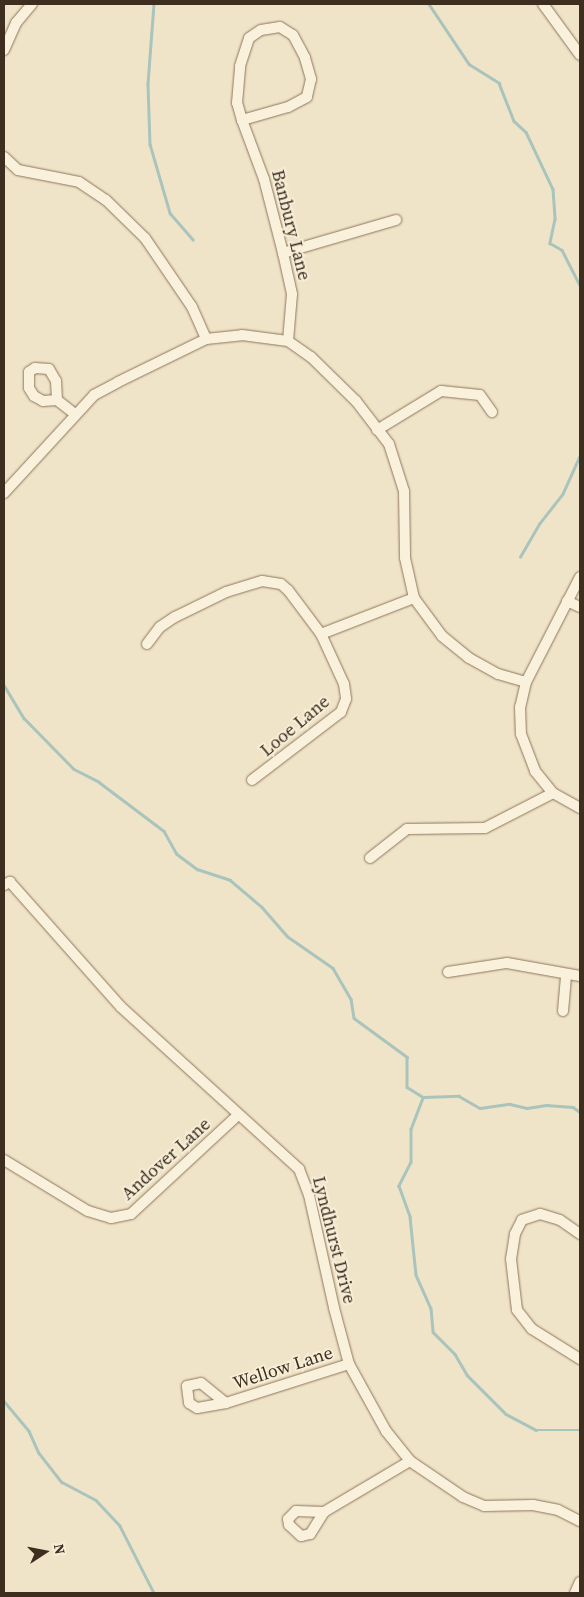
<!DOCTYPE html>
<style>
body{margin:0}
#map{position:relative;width:584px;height:1597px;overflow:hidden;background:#f0e4c8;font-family:"Source Serif 4",serif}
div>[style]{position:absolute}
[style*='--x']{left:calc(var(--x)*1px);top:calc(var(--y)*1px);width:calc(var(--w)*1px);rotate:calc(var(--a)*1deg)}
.stream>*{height:2.5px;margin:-1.25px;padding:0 1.25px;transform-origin:1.25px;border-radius:1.25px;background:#a9c4bc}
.roads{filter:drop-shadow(0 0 1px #8d765c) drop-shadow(0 0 1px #8d765c)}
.minor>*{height:10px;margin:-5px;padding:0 5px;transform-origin:5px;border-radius:5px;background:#faf1dc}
span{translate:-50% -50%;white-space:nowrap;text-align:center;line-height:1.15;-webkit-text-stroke:4px #f7eed8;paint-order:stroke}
.street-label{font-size:18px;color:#3d2e20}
.frame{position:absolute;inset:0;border:5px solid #3d2e20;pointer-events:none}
.north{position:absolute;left:20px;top:1527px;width:50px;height:50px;-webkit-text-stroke:4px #f7eed8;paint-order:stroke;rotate:79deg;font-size:14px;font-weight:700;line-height:20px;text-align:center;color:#3d2e20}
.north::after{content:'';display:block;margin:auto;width:18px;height:22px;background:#3d2e20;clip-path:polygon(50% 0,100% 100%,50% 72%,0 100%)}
</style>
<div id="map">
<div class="stream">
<i style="--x:154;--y:4;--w:80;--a:94.3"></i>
<i style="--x:148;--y:84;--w:60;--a:88.1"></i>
<i style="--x:150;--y:144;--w:72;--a:73.8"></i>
<i style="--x:170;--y:213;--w:35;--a:49"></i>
<i style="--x:429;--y:4;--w:72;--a:56.3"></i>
<i style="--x:469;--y:64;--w:36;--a:32"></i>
<i style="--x:499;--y:83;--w:41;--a:68.5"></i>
<i style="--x:514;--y:121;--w:16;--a:43"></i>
<i style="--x:526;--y:132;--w:63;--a:64.7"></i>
<i style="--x:553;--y:189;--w:30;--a:86"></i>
<i style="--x:555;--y:219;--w:25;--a:102"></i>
<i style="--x:550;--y:243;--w:14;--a:30"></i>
<i style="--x:562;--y:250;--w:39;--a:63"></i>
<i style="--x:520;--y:557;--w:38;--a:-60"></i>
<i style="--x:539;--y:524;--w:37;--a:-52"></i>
<i style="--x:562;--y:495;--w:44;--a:-65.8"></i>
<i style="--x:4;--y:685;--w:39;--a:59"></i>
<i style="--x:24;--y:718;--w:71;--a:45.6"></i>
<i style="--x:74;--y:769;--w:28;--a:27"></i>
<i style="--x:99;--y:782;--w:81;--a:37"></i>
<i style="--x:164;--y:831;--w:26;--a:61"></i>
<i style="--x:177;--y:854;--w:25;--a:37"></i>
<i style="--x:197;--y:869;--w:35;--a:18"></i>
<i style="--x:230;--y:880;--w:42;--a:40.2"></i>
<i style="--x:262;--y:907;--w:38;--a:49"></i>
<i style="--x:287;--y:936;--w:56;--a:34.8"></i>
<i style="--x:333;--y:968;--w:36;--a:60"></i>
<i style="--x:351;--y:999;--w:19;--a:81"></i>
<i style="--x:354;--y:1018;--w:66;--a:36.3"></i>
<i style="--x:407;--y:1057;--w:30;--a:90"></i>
<i style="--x:407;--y:1087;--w:19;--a:32"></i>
<i style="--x:423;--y:1097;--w:36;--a:-2"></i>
<i style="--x:459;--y:1096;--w:24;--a:30"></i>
<i style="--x:480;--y:1108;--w:30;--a:-8"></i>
<i style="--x:510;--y:1104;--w:17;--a:13"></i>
<i style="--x:527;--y:1108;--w:19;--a:-9"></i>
<i style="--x:546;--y:1105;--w:27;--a:4"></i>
<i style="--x:573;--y:1107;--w:9;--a:36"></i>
<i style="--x:423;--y:1098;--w:33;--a:111"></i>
<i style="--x:411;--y:1129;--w:33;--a:90"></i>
<i style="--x:411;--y:1162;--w:27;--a:117"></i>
<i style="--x:399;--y:1186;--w:33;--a:70"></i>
<i style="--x:410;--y:1217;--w:58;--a:84.1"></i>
<i style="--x:416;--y:1275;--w:36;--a:66"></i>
<i style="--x:431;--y:1308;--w:24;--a:85"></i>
<i style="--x:433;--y:1332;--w:31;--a:45"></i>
<i style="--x:455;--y:1354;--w:24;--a:60"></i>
<i style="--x:467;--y:1375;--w:55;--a:45"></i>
<i style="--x:506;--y:1414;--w:34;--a:28"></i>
<i style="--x:536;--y:1430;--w:44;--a:0"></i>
<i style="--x:4;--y:1401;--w:39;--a:50"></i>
<i style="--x:29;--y:1431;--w:24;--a:66"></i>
<i style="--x:39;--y:1453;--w:37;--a:52"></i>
<i style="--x:62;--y:1482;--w:38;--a:28"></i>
<i style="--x:96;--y:1500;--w:35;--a:47"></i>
<i style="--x:120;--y:1526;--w:75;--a:63.1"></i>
</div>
<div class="roads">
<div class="minor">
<i style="--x:543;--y:4;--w:63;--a:54"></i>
<i style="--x:280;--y:27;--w:15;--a:32"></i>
<i style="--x:293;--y:35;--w:26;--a:62"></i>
<i style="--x:305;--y:58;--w:22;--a:74"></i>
<i style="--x:311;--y:79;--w:18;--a:103"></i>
<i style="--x:307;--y:97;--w:21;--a:152"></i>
<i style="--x:288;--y:107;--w:48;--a:164.2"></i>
<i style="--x:242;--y:120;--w:18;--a:-106"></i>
<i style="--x:237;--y:103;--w:37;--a:-85"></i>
<i style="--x:240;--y:66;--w:29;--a:-72"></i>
<i style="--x:249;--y:38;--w:14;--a:-34"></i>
<i style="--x:261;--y:30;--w:19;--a:-9"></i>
<i style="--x:4;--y:50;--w:30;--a:-66"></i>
<i style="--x:16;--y:23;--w:25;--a:-50"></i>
<i style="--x:242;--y:120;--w:63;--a:69.6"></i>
<i style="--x:264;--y:179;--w:76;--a:75.6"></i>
<i style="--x:283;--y:253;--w:42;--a:77.6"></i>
<i style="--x:292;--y:294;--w:47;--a:94.9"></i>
<i style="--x:4;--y:157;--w:19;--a:43"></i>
<i style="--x:18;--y:170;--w:62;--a:11.1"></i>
<i style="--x:79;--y:182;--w:32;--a:34"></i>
<i style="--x:106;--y:200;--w:54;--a:44.3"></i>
<i style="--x:145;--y:238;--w:83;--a:55.7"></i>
<i style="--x:192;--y:307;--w:35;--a:66"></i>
<i style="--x:283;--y:253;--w:118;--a:-16.3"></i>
<i style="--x:57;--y:400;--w:14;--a:176"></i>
<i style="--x:43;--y:401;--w:10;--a:-151"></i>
<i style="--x:34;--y:396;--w:9;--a:-122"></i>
<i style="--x:29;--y:388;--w:16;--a:-90"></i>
<i style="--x:29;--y:372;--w:7;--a:-34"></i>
<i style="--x:35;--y:368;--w:14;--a:4"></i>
<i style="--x:49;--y:369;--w:14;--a:60"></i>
<i style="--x:56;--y:381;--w:19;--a:87"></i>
<i style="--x:57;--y:400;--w:23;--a:38"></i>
<i style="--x:377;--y:430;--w:75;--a:-31.4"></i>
<i style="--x:441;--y:391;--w:39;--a:6"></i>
<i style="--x:480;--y:395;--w:21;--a:55"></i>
<i style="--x:4;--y:493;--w:133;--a:-47.4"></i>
<i style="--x:94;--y:395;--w:27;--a:-28"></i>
<i style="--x:118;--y:382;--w:98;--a:-26"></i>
<i style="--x:206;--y:339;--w:36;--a:-6"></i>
<i style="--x:242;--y:335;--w:46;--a:7.4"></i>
<i style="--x:288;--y:341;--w:28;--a:35"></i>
<i style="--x:311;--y:357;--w:63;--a:44.4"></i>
<i style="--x:356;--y:401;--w:54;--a:52.5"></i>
<i style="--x:389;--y:444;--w:49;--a:72.3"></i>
<i style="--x:404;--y:491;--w:67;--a:89.1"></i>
<i style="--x:405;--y:558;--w:41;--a:77.3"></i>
<i style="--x:414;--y:598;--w:47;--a:53.6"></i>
<i style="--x:442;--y:636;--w:35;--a:39"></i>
<i style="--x:469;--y:658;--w:33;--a:29"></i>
<i style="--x:498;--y:674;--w:29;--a:16"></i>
<i style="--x:580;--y:577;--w:118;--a:117.2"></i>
<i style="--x:526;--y:682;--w:26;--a:103"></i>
<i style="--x:520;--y:707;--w:27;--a:88"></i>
<i style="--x:521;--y:734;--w:40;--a:69"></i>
<i style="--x:535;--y:771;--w:28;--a:51"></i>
<i style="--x:553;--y:793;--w:31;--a:29"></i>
<i style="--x:567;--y:601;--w:14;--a:25"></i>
<i style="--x:321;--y:634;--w:100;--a:-21.2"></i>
<i style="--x:147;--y:644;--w:21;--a:-53"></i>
<i style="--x:160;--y:627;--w:18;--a:-34"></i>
<i style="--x:175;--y:617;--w:57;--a:-26.1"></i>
<i style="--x:226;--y:592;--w:38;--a:-17"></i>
<i style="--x:262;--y:581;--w:19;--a:9"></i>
<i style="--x:281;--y:584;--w:9;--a:41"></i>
<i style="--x:288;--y:590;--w:55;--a:53.1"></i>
<i style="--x:321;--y:634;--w:55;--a:65.3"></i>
<i style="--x:344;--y:684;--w:15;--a:82"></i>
<i style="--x:346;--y:699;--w:14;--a:111"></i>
<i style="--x:341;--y:712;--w:112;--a:142.6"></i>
<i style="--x:370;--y:858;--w:47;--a:-38.1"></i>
<i style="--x:407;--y:829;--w:78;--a:-0.7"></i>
<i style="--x:485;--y:828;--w:76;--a:-27.2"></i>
<i style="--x:4;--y:885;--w:7;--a:-27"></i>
<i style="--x:10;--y:882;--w:167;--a:48.4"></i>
<i style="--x:121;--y:1007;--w:241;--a:42.3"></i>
<i style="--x:299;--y:1169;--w:28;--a:69"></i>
<i style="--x:309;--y:1195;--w:116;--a:77.5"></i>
<i style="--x:334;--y:1308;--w:58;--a:75"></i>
<i style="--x:349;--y:1364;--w:77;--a:61.1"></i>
<i style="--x:386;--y:1431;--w:38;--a:51"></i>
<i style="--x:410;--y:1461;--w:64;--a:34.2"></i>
<i style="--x:463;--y:1497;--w:23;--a:23"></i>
<i style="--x:484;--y:1506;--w:49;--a:-1.2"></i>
<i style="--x:533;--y:1505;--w:25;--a:11"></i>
<i style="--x:558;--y:1510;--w:25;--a:27"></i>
<i style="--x:448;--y:972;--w:60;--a:-8.7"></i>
<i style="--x:507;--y:963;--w:74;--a:10.1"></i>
<i style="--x:563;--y:1011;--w:36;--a:-85"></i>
<i style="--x:4;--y:1160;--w:98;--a:31.3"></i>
<i style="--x:88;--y:1211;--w:24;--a:17"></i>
<i style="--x:111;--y:1218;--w:20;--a:-11"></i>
<i style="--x:131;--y:1214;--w:146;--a:-42.8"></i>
<i style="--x:580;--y:1234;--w:24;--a:-145"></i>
<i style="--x:560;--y:1220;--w:21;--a:-163"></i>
<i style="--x:540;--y:1214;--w:19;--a:162"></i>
<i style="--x:522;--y:1220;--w:16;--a:117"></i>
<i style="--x:515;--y:1234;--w:25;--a:99"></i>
<i style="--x:511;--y:1259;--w:51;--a:83.3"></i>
<i style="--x:517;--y:1310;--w:24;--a:52"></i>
<i style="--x:532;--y:1329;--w:57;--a:32"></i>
<i style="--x:226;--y:1403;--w:29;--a:170"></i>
<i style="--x:197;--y:1408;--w:9;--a:-148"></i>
<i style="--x:189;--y:1403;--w:17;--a:-97"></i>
<i style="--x:187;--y:1386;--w:14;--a:-12"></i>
<i style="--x:201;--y:1383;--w:32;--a:39"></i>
<i style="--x:226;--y:1403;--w:129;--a:-17.6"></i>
<i style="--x:324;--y:1512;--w:26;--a:122"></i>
<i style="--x:310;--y:1534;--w:9;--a:167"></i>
<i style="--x:301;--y:1536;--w:16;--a:-137"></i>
<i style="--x:289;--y:1525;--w:6;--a:-99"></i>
<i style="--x:288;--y:1519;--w:11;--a:-45"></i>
<i style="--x:296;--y:1511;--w:28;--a:2"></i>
<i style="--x:324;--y:1512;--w:100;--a:-30.7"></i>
<i style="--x:575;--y:1593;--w:12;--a:-66"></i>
</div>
</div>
<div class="street-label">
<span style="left:291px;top:225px;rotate:76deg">Banbury Lane</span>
<span style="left:295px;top:726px;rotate:-40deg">Looe Lane</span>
<span style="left:166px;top:1159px;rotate:-42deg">Andover Lane</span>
<span style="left:334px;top:1240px;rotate:76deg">Lyndhurst Drive</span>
<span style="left:283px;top:1368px;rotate:-18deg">Wellow Lane</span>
</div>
<div class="frame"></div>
<div class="north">N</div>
</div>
